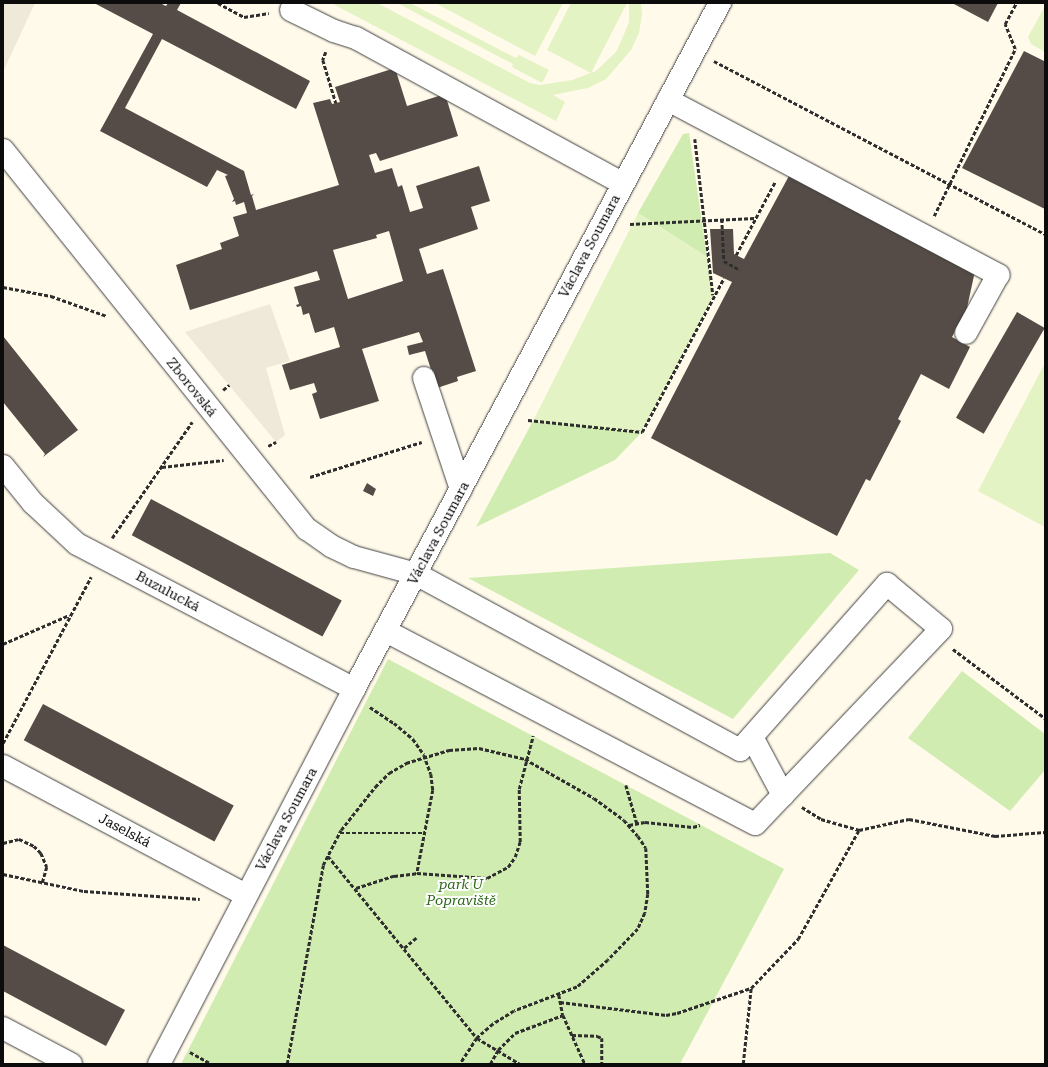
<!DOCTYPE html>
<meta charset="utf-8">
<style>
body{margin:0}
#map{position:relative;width:1048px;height:1067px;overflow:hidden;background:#fffaea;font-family:"Roboto Serif",serif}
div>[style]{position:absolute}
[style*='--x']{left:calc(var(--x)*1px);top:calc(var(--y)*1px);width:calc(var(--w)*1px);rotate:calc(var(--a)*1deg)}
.green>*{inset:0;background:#d1ecb1}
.pitch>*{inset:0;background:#e4f3c3}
.plaza>*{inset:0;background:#efe9d9}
.building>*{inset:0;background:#554c47;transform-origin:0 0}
.path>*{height:2.5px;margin-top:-1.25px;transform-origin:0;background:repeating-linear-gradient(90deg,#2e2e2e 0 4px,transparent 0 6px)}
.roads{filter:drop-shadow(0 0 1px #3f3f3f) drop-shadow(0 0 1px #3f3f3f)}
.minor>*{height:22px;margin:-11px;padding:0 11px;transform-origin:11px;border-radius:11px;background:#fff}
span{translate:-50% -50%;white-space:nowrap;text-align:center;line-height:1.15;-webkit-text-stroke:4px #fff;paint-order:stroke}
.street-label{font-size:14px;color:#0c0c0c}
.park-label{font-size:14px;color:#2a6817;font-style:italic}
.frame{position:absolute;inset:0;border:4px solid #0c0c0c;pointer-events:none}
</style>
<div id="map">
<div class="green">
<i style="clip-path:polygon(689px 133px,707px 257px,638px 213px,683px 134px)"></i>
<i style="clip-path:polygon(533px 421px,642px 432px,615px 460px,476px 527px)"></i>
<i style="clip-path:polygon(830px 553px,859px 570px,733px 719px,468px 578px)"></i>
<i style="clip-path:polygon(388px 659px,784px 869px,680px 1064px,181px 1064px)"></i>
<i style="clip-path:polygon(962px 671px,1045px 734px,1045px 770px,1010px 811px,908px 738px)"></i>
</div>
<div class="pitch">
<i style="clip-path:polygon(331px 3px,377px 3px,530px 83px,540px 85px,572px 80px,596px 71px,616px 52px,622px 39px,629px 22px,629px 3px,641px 3px,642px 15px,639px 33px,631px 50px,606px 79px,588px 88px,553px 95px,565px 102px,556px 121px)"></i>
<i style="clip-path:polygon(397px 3px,410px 3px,516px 58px,519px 55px,549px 70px,542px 83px,512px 67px,513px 64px)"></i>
<i style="clip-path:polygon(435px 3px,563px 3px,535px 56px)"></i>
<i style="clip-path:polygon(571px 3px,627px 3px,591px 73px,547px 50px)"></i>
<i style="clip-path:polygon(1045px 6px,1045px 52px,1031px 44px,1028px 37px)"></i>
<i style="clip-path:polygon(638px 213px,707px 257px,714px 296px,642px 432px,533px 421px)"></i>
<i style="clip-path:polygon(1045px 363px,1045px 527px,978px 491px)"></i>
</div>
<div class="plaza">
<i style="clip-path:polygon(3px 3px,35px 3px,3px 72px)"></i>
<i style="clip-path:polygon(270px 304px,290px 361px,266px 368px,285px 435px,276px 442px,185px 332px)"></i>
</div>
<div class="building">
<i style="clip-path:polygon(evenodd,94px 3px,160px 3px,166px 6px,168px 3px,181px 3px,177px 10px,310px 81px,296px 109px,162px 39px,125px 108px,244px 171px,251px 195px,254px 194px,252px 196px,256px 210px,339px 185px,313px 103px,330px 99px,332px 104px,340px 102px,335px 87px,395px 68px,407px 106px,445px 94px,458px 136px,380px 161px,376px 153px,369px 155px,375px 173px,392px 168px,398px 187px,402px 185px,410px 212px,423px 208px,416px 186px,479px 166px,490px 201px,471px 207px,478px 229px,419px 249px,427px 274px,443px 269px,476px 371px,457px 377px,458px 381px,437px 388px,425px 351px,409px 355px,407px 346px,423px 342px,419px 332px,362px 349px,379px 401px,320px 419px,312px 394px,317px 392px,314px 383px,290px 390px,282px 365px,340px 347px,334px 327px,315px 333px,309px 313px,303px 315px,301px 306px,297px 307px,296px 305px,299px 304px,294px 287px,320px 280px,317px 271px,190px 310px,176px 265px,222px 249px,220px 243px,239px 236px,233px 217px,247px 213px,244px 202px,236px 205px,235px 201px,232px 202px,234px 199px,225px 176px,228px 175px,217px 170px,207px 187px,100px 131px,153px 34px,94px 3px,389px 231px,403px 281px,348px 299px,333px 250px,377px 238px,376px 235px,389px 231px)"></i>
<i style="clip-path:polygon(952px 3px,998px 3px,988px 22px)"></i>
<i style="clip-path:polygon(1024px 51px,1044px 61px,1045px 65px,1045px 209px,962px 168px)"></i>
<i style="clip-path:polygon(790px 174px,975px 271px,967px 308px,952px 337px,970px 347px,949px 389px,921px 374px,898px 419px,901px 421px,870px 481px,866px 479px,837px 536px,651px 438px,732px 282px,713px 273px,710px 229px,733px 229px,734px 254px,744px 259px)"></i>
<i style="left:1017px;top:312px;width:32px;height:122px;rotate:30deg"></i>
<i style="clip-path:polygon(3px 336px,78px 430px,43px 457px,45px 454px,3px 402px)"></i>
<i style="clip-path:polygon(367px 483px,376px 489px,373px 496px,363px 491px)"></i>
<i style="left:151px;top:499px;width:216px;height:41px;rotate:28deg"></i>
<i style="left:43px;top:704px;width:216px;height:41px;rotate:28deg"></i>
<i style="clip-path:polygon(3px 945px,125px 1010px,106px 1046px,3px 991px)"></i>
</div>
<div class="path">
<i style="--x:218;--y:3;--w:30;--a:28"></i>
<i style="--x:244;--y:17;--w:25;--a:-9"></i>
<i style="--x:326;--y:52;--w:9;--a:111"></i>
<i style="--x:323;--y:60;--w:45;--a:73.2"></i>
<i style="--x:714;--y:61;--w:373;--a:27.6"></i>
<i style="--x:695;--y:139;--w:157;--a:83.4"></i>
<i style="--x:934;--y:216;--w:186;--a:-64.1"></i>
<i style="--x:1015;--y:49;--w:27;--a:-112"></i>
<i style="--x:1005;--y:24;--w:24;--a:-62"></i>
<i style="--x:722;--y:219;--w:42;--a:87.3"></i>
<i style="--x:724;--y:261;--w:18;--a:29"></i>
<i style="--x:630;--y:224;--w:125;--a:-2.7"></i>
<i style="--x:736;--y:255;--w:83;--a:-61.9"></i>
<i style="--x:3;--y:287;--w:49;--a:10.6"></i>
<i style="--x:51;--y:296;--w:59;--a:19.7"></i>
<i style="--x:223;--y:390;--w:8;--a:-40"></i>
<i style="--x:528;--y:420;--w:115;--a:6"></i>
<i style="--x:642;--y:432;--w:174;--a:-62"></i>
<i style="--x:268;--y:446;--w:9;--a:-27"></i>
<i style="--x:162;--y:467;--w:62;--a:-6.4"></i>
<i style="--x:310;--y:477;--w:117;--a:-17.4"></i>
<i style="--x:112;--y:538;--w:141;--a:-55.4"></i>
<i style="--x:3;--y:644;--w:72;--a:-23.7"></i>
<i style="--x:953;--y:649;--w:115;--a:36.9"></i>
<i style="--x:370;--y:707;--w:29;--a:34"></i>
<i style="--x:394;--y:723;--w:25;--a:40"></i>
<i style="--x:413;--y:739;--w:19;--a:55"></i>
<i style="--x:424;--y:755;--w:20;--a:70"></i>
<i style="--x:431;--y:774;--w:16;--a:83"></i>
<i style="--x:433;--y:790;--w:85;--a:100.9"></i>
<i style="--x:3;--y:743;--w:188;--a:-62.1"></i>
<i style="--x:626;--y:785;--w:40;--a:74"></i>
<i style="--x:802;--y:807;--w:22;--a:32"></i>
<i style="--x:821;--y:819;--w:40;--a:16"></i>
<i style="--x:629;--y:825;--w:16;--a:-11"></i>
<i style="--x:645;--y:822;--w:48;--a:5.9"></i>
<i style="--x:693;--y:827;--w:7;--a:-16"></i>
<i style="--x:340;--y:833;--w:84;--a:0"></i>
<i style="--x:3;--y:843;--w:16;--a:-14"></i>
<i style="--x:19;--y:839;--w:17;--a:25"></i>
<i style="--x:34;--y:846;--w:10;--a:45"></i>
<i style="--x:41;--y:853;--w:15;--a:67"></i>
<i style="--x:47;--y:867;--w:18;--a:106"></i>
<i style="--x:328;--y:856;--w:235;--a:50.7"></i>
<i style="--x:477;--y:1038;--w:50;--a:31.2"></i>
<i style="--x:3;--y:874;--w:83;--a:11.9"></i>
<i style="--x:84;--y:891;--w:116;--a:3.9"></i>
<i style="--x:356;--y:888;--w:40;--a:-18"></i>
<i style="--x:394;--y:876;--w:23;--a:-7"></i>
<i style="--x:417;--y:873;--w:70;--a:4.1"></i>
<i style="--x:487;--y:878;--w:24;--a:-28"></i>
<i style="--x:508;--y:867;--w:12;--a:-55"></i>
<i style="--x:515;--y:857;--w:16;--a:-72"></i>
<i style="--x:520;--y:842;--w:53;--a:-91.1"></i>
<i style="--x:519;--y:789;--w:55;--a:-75.2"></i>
<i style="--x:404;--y:948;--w:16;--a:-40"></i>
<i style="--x:559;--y:995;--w:20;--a:79"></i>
<i style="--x:563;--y:1015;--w:54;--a:65.8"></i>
<i style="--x:560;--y:1002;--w:107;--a:7"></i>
<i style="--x:666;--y:1015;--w:11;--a:-10"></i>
<i style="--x:677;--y:1013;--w:78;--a:-18.7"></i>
<i style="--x:751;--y:988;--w:68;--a:-46.2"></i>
<i style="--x:798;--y:939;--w:125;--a:-60.8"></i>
<i style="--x:859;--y:830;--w:51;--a:-12.4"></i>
<i style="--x:909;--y:819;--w:88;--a:11.2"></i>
<i style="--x:995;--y:836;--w:50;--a:-4.6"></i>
<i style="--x:572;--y:1035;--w:25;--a:2"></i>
<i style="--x:597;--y:1036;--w:5;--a:22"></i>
<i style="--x:602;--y:1038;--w:26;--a:90"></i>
<i style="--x:190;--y:1052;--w:25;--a:29"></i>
<i style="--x:287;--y:1064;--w:202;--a:-79.7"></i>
<i style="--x:323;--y:865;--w:39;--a:-63"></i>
<i style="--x:341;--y:830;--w:55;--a:-51.7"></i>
<i style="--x:375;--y:787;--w:20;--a:-45"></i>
<i style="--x:389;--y:773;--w:20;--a:-30"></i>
<i style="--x:406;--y:763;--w:45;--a:-16.8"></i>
<i style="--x:449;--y:750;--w:30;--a:-4"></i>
<i style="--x:479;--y:748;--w:47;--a:13.4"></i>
<i style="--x:525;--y:759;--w:79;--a:29.5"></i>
<i style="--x:594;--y:798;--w:37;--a:36"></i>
<i style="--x:624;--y:820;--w:21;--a:49"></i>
<i style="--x:638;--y:836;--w:14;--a:56"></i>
<i style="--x:646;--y:848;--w:46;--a:87.5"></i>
<i style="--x:648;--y:894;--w:19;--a:99"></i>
<i style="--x:645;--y:913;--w:17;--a:114"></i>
<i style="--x:638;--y:929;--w:43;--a:134.1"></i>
<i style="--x:608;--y:960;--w:41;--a:138.9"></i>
<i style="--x:577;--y:987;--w:67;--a:159.1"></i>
<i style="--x:514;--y:1011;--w:25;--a:148"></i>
<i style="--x:493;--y:1024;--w:21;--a:139"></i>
<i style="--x:477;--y:1038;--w:31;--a:123"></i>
<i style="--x:490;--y:1064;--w:16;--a:-60"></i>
<i style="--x:498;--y:1050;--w:24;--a:-45"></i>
<i style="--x:515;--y:1033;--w:51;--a:-20.6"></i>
<i style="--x:743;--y:1064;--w:76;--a:-84"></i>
</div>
<div class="roads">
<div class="minor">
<i style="--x:291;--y:10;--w:48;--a:26"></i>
<i style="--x:334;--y:31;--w:23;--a:18"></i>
<i style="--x:356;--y:38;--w:303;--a:28.6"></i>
<i style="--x:668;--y:100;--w:374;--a:27.9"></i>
<i style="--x:998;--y:275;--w:66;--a:118.9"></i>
<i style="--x:3;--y:150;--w:486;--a:51.3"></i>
<i style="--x:307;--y:529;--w:29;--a:35"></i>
<i style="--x:331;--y:546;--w:25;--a:26"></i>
<i style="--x:354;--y:557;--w:64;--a:15.3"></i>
<i style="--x:416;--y:574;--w:369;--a:28.5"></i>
<i style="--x:740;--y:750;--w:222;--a:-48.5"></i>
<i style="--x:887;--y:584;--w:70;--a:39.8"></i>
<i style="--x:941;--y:629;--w:269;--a:133.6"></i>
<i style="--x:755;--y:824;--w:416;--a:-152.4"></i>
<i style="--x:424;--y:378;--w:117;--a:71.6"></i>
<i style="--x:3;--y:466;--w:48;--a:51"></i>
<i style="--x:33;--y:503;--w:60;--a:43"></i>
<i style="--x:77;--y:544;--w:313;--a:27.6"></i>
<i style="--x:752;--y:737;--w:66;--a:61.9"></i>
<i style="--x:3;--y:766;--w:275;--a:28"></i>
<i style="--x:3;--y:1028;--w:77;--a:27.9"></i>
<i style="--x:159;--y:1064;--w:423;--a:-62.5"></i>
<i style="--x:354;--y:689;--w:778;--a:-61.92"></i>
</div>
</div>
<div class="street-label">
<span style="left:589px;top:246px;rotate:-62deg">Václava Soumara</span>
<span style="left:192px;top:387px;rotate:51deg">Zborovská</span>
<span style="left:438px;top:533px;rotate:-62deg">Václava Soumara</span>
<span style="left:168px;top:591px;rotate:28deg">Buzulucká</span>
<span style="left:286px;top:819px;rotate:-62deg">Václava Soumara</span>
<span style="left:125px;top:830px;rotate:28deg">Jaselská</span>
</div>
<div class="park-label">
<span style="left:461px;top:892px">park U<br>Popraviště</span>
</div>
<div class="frame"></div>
</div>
